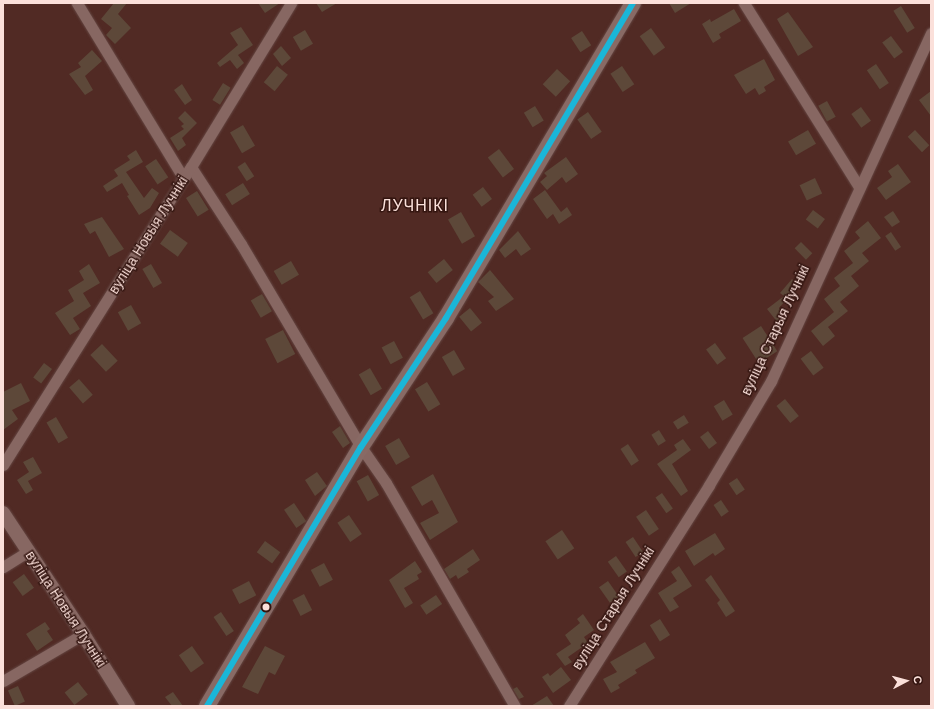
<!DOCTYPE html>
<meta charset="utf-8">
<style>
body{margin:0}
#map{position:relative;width:934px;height:709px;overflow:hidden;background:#512a24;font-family:Helvetica,sans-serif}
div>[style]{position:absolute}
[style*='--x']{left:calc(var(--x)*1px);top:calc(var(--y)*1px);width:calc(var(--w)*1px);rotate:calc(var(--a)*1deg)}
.building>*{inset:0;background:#5d4839;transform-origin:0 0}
.roads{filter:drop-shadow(0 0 1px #644642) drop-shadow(0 0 1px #644642)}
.minor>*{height:11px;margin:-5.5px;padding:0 5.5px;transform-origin:5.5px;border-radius:5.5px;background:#876762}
.tertiary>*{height:14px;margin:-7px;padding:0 7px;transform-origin:7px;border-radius:7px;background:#876762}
.secondary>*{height:16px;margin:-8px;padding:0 8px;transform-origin:8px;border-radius:8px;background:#886a65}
.bus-1>*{height:6px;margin:-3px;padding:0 3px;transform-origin:3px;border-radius:3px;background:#1ab6d8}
.dots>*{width:11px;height:11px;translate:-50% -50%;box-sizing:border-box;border:2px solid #341510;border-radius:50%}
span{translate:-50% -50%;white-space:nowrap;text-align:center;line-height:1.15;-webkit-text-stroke:3px #341510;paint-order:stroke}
.street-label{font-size:14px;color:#fbe0da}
.quarter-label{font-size:16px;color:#fbe0da;letter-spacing:1px}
.frame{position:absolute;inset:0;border:4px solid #fbe0da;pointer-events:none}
.north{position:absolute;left:886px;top:661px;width:40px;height:40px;-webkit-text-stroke:3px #341510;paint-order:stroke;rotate:84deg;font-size:11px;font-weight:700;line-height:16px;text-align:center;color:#fbe0da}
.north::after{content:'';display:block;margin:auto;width:14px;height:18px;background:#fbe0da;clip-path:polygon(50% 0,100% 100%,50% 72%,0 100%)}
</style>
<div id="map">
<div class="building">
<i style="clip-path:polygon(114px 3px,127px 3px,118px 14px,131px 28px,115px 44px,106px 35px,112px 28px,101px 19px)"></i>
<i style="clip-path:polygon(258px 3px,280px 3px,265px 13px)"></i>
<i style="clip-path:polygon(316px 3px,337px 3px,322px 12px)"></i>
<i style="clip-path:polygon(669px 3px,691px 3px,675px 13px)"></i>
<i style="left:901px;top:6px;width:26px;height:9px;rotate:58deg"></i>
<i style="clip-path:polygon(734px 9px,741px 21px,719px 34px,721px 38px,713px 43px,702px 24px,710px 19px,711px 22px)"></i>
<i style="clip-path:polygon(788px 12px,813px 47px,798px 56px,777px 19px)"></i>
<i style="clip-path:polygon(241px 27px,253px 45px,238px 55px,244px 63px,237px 69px,230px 60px,220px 67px,217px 63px,238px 45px,230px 33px)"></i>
<i style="left:651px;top:28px;width:24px;height:14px;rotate:54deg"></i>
<i style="left:305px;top:30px;width:16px;height:14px;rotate:60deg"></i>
<i style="left:582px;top:31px;width:17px;height:13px;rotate:57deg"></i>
<i style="left:891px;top:36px;width:20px;height:11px;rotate:53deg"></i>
<i style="clip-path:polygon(281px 46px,291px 58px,282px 66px,273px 54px)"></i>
<i style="clip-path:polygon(92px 50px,102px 61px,85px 76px,93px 90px,85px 95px,69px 74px,81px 67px,78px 63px)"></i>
<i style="clip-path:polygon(764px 59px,775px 80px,764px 87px,766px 91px,759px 95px,755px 88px,746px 94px,734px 75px)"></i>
<i style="left:876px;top:64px;width:23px;height:11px;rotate:56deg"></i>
<i style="left:277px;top:66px;width:14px;height:21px;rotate:39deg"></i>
<i style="left:622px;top:66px;width:22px;height:14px;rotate:56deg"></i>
<i style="left:557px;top:69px;width:18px;height:21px;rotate:43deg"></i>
<i style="left:223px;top:83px;width:9px;height:20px;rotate:32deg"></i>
<i style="clip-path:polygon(182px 84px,192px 100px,185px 105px,174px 90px)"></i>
<i style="clip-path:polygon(931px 91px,931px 116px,919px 100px)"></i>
<i style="left:827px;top:101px;width:18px;height:10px;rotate:61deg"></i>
<i style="left:535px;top:106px;width:17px;height:13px;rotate:59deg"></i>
<i style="left:861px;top:107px;width:17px;height:12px;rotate:54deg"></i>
<i style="clip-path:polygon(185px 111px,197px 123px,182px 138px,186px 145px,178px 151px,170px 138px,184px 129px,181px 126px,184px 124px,178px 118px)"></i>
<i style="left:588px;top:112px;width:24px;height:13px;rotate:55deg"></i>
<i style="left:243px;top:125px;width:24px;height:15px;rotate:60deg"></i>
<i style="left:808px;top:130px;width:16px;height:23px;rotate:60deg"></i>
<i style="left:915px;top:130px;width:21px;height:10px;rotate:47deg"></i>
<i style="left:499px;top:149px;width:25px;height:14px;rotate:53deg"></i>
<i style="clip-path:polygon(136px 150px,143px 162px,126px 172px,144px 198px,152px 188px,159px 193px,150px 208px,139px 215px,127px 196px,129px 195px,122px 183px,107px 192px,103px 186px,118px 176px,114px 170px,130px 160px,127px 156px)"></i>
<i style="clip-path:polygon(566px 157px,578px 174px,566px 183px,562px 177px,547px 190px,540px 182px,547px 176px,544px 173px)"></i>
<i style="left:156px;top:159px;width:22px;height:13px;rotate:56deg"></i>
<i style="left:245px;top:162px;width:17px;height:9px;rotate:57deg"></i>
<i style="clip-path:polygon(898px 164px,911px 182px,886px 200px,877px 188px,892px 177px,888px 171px)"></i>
<i style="left:815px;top:178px;width:17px;height:17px;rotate:65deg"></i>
<i style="left:243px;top:183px;width:13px;height:21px;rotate:58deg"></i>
<i style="left:483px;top:187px;width:15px;height:13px;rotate:53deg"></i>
<i style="clip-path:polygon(545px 190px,561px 212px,567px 207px,572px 215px,559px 224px,553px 214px,547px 219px,533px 199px)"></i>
<i style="left:197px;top:191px;width:22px;height:13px;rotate:58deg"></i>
<i style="left:813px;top:210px;width:15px;height:12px;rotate:37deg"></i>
<i style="clip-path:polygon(893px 211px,900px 222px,892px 227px,884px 217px)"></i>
<i style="left:461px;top:212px;width:28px;height:15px;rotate:60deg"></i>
<i style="clip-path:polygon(102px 217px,124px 249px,109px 257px,95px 231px,90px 234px,84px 224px)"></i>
<i style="clip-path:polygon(868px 221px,881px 238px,862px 253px,869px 261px,851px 276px,859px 286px,840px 302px,848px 311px,828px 327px,835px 336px,823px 346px,811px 331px,834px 312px,824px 299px,840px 286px,834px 278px,853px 263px,844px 251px,860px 238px,855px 232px)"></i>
<i style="left:170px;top:230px;width:22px;height:17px;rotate:36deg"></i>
<i style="clip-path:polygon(518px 231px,531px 249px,521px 256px,516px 249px,505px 258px,499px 250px)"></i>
<i style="left:891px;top:232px;width:18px;height:7px;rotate:56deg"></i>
<i style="left:801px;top:242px;width:16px;height:9px;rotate:45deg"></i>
<i style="left:444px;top:259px;width:14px;height:21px;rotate:51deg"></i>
<i style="left:291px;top:261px;width:16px;height:20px;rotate:60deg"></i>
<i style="clip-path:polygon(89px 264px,100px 283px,83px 293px,91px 306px,73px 318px,80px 329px,70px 335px,55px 313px,74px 301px,68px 290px,84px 280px,79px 271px)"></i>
<i style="left:151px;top:264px;width:22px;height:10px;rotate:60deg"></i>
<i style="clip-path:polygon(490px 270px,514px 299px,496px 311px,488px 301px,494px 297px,478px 282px)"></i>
<i style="clip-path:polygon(792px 279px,799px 285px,779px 308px,785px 318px,778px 323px,767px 309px,784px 296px,780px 293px)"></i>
<i style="left:420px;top:291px;width:26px;height:12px;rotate:59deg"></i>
<i style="left:262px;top:294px;width:20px;height:13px;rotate:60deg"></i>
<i style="left:131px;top:305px;width:21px;height:15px;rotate:61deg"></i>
<i style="left:470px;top:308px;width:19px;height:14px;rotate:51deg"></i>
<i style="left:761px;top:326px;width:30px;height:22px;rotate:57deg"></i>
<i style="left:283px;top:330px;width:27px;height:20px;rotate:63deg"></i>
<i style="left:394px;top:341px;width:19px;height:14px;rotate:62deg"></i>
<i style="left:715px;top:343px;width:19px;height:11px;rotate:54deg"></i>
<i style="left:102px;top:344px;width:23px;height:16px;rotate:47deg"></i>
<i style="left:454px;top:350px;width:22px;height:14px;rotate:60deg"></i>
<i style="left:811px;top:351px;width:21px;height:13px;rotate:53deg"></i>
<i style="left:44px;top:363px;width:10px;height:18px;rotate:37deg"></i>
<i style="left:370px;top:368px;width:24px;height:13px;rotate:60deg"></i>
<i style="left:79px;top:379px;width:21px;height:13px;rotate:49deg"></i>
<i style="left:427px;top:382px;width:26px;height:14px;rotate:59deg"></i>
<i style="clip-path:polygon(21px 383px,30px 401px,12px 410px,18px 419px,3px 430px,3px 392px)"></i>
<i style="left:785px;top:399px;width:22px;height:11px;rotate:51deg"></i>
<i style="left:724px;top:400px;width:17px;height:12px;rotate:59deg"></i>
<i style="left:684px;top:415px;width:9px;height:13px;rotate:58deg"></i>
<i style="left:56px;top:417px;width:24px;height:11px;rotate:60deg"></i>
<i style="clip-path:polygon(340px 426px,350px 443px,343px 448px,332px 432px)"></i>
<i style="left:659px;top:430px;width:13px;height:9px;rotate:58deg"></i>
<i style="left:708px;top:431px;width:15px;height:10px;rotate:53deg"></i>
<i style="left:399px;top:438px;width:22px;height:16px;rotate:60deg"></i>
<i style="clip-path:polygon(683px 439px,691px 450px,672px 464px,688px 491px,681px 496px,657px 464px,677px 450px,674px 445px)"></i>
<i style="left:628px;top:444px;width:20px;height:9px;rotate:57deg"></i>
<i style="clip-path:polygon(33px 457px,42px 473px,28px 481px,33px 490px,26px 494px,17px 480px,29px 472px,23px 462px)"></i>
<i style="clip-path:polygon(317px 472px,327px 486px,315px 496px,305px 480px)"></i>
<i style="clip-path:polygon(433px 474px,458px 522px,430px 540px,420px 523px,439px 513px,432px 500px,422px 506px,411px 487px)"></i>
<i style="left:368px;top:475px;width:23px;height:13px;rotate:61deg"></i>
<i style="left:737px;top:478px;width:14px;height:10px;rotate:56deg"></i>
<i style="left:662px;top:493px;width:19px;height:8px;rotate:55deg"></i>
<i style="left:721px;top:500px;width:14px;height:9px;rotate:56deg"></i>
<i style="left:294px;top:503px;width:22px;height:12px;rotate:56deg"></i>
<i style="left:646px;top:510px;width:23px;height:12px;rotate:56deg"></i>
<i style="left:349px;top:515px;width:23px;height:14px;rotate:56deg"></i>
<i style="left:562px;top:530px;width:22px;height:20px;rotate:56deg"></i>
<i style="clip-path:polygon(715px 533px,725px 549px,715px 556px,713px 553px,694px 566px,685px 551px)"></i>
<i style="left:633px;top:537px;width:18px;height:9px;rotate:56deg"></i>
<i style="left:265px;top:541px;width:19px;height:14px;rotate:36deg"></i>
<i style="clip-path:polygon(473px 549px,480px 560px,467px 569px,469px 572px,458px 579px,456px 575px,450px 579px,444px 569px)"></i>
<i style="left:616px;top:556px;width:19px;height:10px;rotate:55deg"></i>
<i style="clip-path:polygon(415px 561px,422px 572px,417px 575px,419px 579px,404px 588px,413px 603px,405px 608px,389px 580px)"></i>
<i style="left:324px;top:563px;width:19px;height:15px;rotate:62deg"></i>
<i style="clip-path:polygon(679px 566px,692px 586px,673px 598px,679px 607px,670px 612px,658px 593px,677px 581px,671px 572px)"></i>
<i style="left:24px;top:574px;width:17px;height:14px;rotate:54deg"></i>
<i style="clip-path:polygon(711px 575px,735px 611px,726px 617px,717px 603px,720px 600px,705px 580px)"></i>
<i style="left:249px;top:581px;width:16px;height:19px;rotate:63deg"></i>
<i style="left:608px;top:581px;width:19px;height:11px;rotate:55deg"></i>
<i style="left:304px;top:594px;width:18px;height:13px;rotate:63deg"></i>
<i style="left:436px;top:595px;width:11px;height:19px;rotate:56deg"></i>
<i style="left:221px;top:612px;width:23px;height:9px;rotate:56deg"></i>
<i style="clip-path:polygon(583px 614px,594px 630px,584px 637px,588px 643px,568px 657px,572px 662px,565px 666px,556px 654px,571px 644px,565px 635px,580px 623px,577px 619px)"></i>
<i style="left:660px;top:619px;width:19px;height:12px;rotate:58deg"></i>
<i style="clip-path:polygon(45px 622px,50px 629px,47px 631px,53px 640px,37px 651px,26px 634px)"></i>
<i style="clip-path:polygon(645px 642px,655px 658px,635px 670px,637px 673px,618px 685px,620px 688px,611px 693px,603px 679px,617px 672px,610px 662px)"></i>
<i style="left:192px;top:646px;width:21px;height:16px;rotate:55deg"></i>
<i style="clip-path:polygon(265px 646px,285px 656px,275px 675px,269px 672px,258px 694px,242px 687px)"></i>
<i style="clip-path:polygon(561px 667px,571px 680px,553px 693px,542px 677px,548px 673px,550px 676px)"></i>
<i style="left:78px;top:682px;width:16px;height:17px;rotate:52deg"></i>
<i style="left:18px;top:686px;width:17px;height:11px;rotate:66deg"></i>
<i style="clip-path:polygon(517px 687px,524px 697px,519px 699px,513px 689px)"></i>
<i style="clip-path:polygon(173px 692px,183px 706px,172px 706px,165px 697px)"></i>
<i style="clip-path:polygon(547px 696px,554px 706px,531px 706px)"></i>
</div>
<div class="roads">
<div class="minor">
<i style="--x:77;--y:3;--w:204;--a:58.7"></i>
<i style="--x:744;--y:3;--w:217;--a:58"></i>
<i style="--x:191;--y:167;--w:92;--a:57"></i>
<i style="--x:241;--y:244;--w:236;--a:59.4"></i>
<i style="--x:361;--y:447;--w:44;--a:55.2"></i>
<i style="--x:386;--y:483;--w:258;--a:60"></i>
<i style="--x:3;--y:465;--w:352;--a:-57.8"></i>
<i style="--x:191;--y:167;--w:192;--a:-58.6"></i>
<i style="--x:3;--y:567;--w:31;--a:-32"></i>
<i style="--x:3;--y:681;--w:93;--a:-30.4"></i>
<i style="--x:569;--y:706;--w:262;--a:-57.6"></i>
<i style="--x:709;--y:485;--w:121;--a:-59.2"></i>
<i style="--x:771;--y:381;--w:383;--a:-65.3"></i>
</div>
<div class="tertiary">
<i style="--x:3;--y:513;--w:145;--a:56.5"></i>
<i style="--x:83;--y:634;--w:85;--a:58"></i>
</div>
<div class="secondary">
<i style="--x:207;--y:706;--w:301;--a:-59.3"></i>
<i style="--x:361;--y:447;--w:154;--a:-56.6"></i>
<i style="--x:446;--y:318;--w:366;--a:-59.3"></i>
</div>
</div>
<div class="bus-1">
<i style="--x:207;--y:706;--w:301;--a:-59.3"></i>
<i style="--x:361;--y:447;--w:154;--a:-56.6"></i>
<i style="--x:446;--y:318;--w:366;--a:-59.3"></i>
</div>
<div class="dots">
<i style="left:266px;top:607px;background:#fbe0da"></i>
</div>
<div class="street-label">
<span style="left:148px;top:235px;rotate:-58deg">вуліца Новыя Лучнікі</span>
<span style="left:775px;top:330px;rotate:-65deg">вуліца Старыя Лучнікі</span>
<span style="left:613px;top:608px;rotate:-58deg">вуліца Старыя Лучнікі</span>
<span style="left:66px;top:609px;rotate:57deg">вуліца Новыя Лучнікі</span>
</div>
<div class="quarter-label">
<span style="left:415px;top:206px">ЛУЧНІКІ</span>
</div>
<div class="frame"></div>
<div class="north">С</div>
</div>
